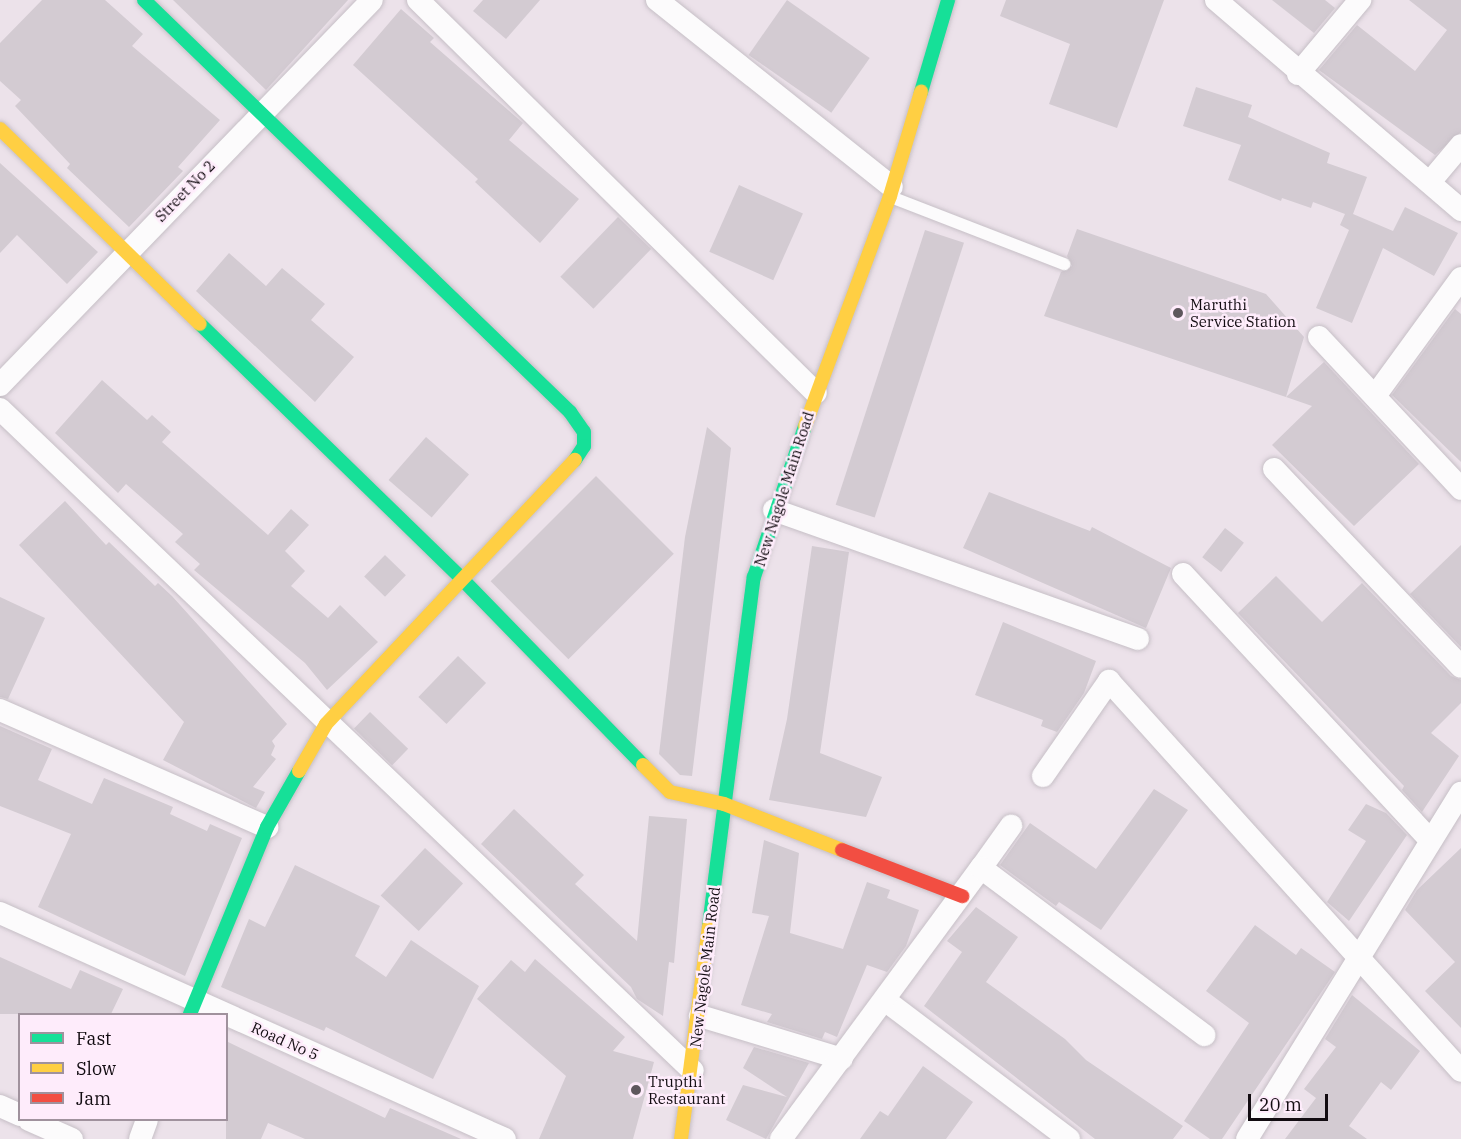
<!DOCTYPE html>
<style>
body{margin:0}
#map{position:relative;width:1461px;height:1139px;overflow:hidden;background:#ece2ea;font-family:"IBM Plex Serif",serif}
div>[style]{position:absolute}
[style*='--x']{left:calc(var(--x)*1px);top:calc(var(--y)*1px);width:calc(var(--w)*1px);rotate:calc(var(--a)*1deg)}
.building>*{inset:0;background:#d3cbd2;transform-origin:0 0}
.roads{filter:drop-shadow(0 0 2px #c6bfc6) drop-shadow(0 0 2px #c6bfc6)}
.lane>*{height:12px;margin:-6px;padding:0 6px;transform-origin:6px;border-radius:6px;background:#fcfbfc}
.street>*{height:22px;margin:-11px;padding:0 11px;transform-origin:11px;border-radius:11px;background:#fcfbfc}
.fast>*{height:14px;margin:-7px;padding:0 7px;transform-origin:7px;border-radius:7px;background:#16e098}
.slow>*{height:14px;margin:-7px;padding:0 7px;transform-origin:7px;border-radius:7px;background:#ffcf43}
.jam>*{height:14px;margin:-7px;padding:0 7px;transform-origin:7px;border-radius:7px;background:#f24e42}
.dots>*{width:16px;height:16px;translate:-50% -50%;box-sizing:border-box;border:3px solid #feecfb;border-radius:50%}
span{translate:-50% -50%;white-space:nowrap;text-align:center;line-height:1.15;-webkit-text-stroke:5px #feecfb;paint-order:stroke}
.street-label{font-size:15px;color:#120c11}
.poi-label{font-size:15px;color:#120c11}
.left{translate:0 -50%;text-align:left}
.legend{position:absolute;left:18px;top:1013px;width:210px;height:108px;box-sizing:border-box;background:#feecfb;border:2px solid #a0929d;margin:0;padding:8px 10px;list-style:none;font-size:18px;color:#120c11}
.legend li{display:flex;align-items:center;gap:12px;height:30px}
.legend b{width:30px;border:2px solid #a0929d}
.scale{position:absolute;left:1248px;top:1094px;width:80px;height:27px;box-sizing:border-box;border:3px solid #120c11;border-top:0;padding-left:8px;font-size:18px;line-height:21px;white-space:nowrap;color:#120c11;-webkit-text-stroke:4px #feecfb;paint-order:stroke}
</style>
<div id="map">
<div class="building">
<i style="clip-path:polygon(42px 0,105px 0,143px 34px,132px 46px,220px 120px,178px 167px,183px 171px,129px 227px,67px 168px,70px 164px,15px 106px,21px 100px,0 81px,0 43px)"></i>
<i style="clip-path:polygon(173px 0,348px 0,266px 90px)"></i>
<i style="clip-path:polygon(483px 0,540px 0,506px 39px,473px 11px)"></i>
<i style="left:787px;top:0;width:101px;height:67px;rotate:35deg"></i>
<i style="clip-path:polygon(1006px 0,1164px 0,1117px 128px,1049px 104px,1070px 44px,1000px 16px)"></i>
<i style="clip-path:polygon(1272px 0,1325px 0,1335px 8px,1314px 33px)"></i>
<i style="clip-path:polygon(1409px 0,1461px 0,1461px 132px,1435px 155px,1319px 70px,1357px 25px,1415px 71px,1447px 30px)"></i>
<i style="clip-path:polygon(401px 9px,434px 38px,430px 42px,523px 123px,509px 140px,579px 199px,540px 243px,475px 182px,478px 179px,353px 65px)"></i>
<i style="clip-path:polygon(1196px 87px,1252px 105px,1248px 117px,1330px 153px,1327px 163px,1367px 177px,1353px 214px,1393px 231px,1405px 207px,1458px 233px,1434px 276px,1383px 248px,1352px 323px,1316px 308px,1349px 230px,1340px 225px,1345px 214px,1313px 202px,1311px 208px,1282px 198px,1281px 201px,1228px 180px,1241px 145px,1183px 126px)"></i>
<i style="clip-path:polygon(0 163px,98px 252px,67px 284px,17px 235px,0 253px)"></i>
<i style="left:739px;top:185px;width:70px;height:73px;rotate:24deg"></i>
<i style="left:618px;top:217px;width:46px;height:83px;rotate:44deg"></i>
<i style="clip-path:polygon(1077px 229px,1266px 294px,1304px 337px,1286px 397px,1044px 316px,1061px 272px,1072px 266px,1067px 256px)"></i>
<i style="left:925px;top:230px;width:41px;height:289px;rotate:18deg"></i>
<i style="clip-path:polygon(229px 253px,266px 286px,282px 268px,325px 304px,311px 320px,354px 357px,315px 402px,196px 291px)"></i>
<i style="clip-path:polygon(1455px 309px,1461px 314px,1461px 462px,1392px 395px)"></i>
<i style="clip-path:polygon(1324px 362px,1419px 464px,1354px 526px,1272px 445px,1312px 406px,1286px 397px)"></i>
<i style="clip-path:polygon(102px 380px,147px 420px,152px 415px,171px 432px,162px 442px,268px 535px,291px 509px,309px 525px,285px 551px,305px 571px,291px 586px,328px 618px,340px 605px,378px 642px,327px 690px,305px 663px,194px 570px,200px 564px,175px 542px,183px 534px,126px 484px,118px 493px,55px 433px)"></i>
<i style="clip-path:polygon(707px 427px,731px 448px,692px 776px,680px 775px,659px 754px,685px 537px)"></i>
<i style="left:426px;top:437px;width:57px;height:57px;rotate:41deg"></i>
<i style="left:596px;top:476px;width:110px;height:149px;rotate:45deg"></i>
<i style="clip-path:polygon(989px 492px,1090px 531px,1092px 527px,1171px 568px,1146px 628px,963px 548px)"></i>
<i style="clip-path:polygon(65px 501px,106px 545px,109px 542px,155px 586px,158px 583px,172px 596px,287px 724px,272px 741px,275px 746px,271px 755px,276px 759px,253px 787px,265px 792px,256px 808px,163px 760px,184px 722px,19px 545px)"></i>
<i style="left:1225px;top:528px;width:24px;height:37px;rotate:38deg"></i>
<i style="clip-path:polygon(1461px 545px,1461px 647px,1410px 594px)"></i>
<i style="clip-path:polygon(812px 546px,849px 552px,820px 753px,882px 777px,866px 817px,769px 800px,787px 719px)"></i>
<i style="left:385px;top:555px;width:29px;height:30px;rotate:44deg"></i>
<i style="clip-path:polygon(1276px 576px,1322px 622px,1362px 583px,1451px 676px,1461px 680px,1461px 703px,1431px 733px,1459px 756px,1422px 812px,1402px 790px,1404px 786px,1238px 613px)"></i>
<i style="clip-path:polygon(0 597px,45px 618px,8px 699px,0 697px)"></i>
<i style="clip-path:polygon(1003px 622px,1096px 661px,1084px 693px,1057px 732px,1041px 726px,1043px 720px,975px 695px)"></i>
<i style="left:458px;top:656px;width:39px;height:57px;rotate:44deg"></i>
<i style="left:370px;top:712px;width:53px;height:23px;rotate:44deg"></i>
<i style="clip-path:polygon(0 726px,52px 749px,38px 780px,92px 804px,104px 778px,173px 807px,170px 814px,207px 831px,210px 824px,242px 838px,185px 976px,38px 907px,71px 834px,0 806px)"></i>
<i style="clip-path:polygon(1154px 789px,1188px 810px,1101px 930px,1059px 902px,1056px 906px,1000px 865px,1030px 823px,1096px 869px)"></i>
<i style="clip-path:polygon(1366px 804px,1386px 813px,1407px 835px,1349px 921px,1327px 902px,1366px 841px,1348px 830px)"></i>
<i style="clip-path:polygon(514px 809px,584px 875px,575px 884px,637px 941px,649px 816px,687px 819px,674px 963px,669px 962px,663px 1016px,637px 999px,631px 987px,481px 844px)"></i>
<i style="clip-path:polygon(764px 840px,799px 853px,790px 933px,843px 949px,867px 882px,890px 890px,887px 898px,919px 910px,906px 946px,887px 972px,867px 965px,837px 1037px,825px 1032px,822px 1039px,767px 1022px,772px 1014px,741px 1005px,769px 916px,752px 913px)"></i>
<i style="left:425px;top:848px;width:52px;height:65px;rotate:43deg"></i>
<i style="clip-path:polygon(1461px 848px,1461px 1028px,1425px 991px,1455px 962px,1405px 910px,1417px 890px)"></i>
<i style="clip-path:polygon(295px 865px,380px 906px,355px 956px,386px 977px,411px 940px,479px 986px,433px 1079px,326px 1027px,324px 1031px,221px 987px,249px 919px,265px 927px)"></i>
<i style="clip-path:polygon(976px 907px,1018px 937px,986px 982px,1065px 1039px,1086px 1060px,1183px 1126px,1173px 1139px,1095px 1139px,924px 1006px,962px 952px,947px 941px)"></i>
<i style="clip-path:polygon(1255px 925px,1296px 955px,1301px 948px,1335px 972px,1222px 1139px,1210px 1139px,1184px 1121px,1249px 1023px,1206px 991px)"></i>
<i style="clip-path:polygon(0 957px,71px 989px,80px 970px,123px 989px,111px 1014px,0 1014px)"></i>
<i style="clip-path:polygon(535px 959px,625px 1037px,613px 1051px,654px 1062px,633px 1139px,539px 1139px,566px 1076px,477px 999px,511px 960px,525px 972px)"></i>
<i style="clip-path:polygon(1352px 995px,1420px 1051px,1391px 1090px,1381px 1082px,1349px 1126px,1367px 1139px,1285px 1139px,1316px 1098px,1304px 1089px,1336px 1047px,1325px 1039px)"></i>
<i style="clip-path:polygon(226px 1041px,385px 1118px,390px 1108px,461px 1139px,305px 1139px,268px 1123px,261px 1139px,226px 1139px)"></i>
<i style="clip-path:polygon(754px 1047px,809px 1063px,766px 1139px,726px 1120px,743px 1085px,787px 1097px,743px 1068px)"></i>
<i style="clip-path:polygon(923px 1066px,973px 1102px,946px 1139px,860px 1139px,880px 1111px,888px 1116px)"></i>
</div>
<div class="roads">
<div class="lane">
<i style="--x:891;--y:197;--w:186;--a:21.2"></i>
</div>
<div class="street">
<i style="--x:418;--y:0;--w:559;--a:44.64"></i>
<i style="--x:657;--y:0;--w:300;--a:38.5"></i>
<i style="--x:1216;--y:0;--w:323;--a:40.6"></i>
<i style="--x:1298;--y:74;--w:97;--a:-50"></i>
<i style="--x:1430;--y:182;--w:48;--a:-50"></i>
<i style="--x:1319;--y:337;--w:208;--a:46.9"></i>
<i style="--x:0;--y:385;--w:535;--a:-45.98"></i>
<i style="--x:1375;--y:396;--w:146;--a:-53.9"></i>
<i style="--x:0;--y:409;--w:958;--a:43.69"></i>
<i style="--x:1274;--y:469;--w:272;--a:46.6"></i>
<i style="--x:774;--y:510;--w:386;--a:19.5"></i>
<i style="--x:1183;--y:574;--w:363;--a:47.1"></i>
<i style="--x:0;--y:710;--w:292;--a:23.7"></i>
<i style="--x:1043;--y:776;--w:116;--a:-55.2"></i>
<i style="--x:1109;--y:681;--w:525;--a:47.93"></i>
<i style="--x:981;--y:868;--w:52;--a:-54.5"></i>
<i style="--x:0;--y:913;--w:553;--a:24.11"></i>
<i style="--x:886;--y:1001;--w:229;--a:37"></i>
<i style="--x:700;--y:1016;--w:148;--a:16.8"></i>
<i style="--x:0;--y:1106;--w:22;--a:24"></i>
<i style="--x:29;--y:1120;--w:47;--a:23.8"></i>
<i style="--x:140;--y:1139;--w:20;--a:-70"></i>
<i style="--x:781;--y:1139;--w:337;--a:-53.6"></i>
<i style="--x:981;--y:868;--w:279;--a:36.8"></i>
<i style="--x:1247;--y:1139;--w:407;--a:-58.3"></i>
</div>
<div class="fast">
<i style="--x:144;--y:0;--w:593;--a:44.04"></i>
<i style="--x:570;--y:412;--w:24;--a:55"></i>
<i style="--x:584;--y:432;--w:14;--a:90"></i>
<i style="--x:584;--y:446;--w:17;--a:123"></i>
<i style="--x:921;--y:92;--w:96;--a:-73.6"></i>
<i style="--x:200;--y:324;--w:367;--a:44.2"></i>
<i style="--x:463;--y:580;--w:258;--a:45.8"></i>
<i style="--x:709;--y:926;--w:352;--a:-82.7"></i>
<i style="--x:754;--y:577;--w:159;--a:-71.3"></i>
<i style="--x:190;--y:1014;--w:202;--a:-67.6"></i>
<i style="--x:267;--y:827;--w:64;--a:-60.3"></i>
</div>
<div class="slow">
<i style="--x:0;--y:129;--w:279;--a:44.3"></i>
<i style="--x:805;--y:426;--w:245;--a:-69.7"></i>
<i style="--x:890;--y:196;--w:109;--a:-73.4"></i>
<i style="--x:643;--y:765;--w:38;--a:45"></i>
<i style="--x:670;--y:792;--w:55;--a:12.5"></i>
<i style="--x:724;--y:804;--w:127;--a:21.3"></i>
<i style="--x:299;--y:771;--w:54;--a:-60.1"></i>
<i style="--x:326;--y:724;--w:363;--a:-46.7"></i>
<i style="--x:681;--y:1139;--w:215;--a:-82.5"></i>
</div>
<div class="jam">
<i style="--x:842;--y:850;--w:129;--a:21"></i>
</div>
</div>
<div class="dots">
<i style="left:1178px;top:313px;background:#5e575d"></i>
<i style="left:636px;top:1090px;background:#5e575d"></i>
</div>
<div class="street-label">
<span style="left:185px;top:191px;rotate:-46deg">Street No 2</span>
<span style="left:784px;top:489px;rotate:-72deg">New Nagole Main Road</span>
<span style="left:705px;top:967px;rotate:-83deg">New Nagole Main Road</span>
<span style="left:285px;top:1041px;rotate:24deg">Road No 5</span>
</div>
<div class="poi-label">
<span class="left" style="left:1190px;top:313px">Maruthi<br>Service Station</span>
<span class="left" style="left:648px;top:1090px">Trupthi<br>Restaurant</span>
</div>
<ul class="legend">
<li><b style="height:8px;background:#16e098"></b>Fast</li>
<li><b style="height:8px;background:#ffcf43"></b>Slow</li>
<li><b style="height:8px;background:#f24e42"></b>Jam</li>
</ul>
<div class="scale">20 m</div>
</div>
